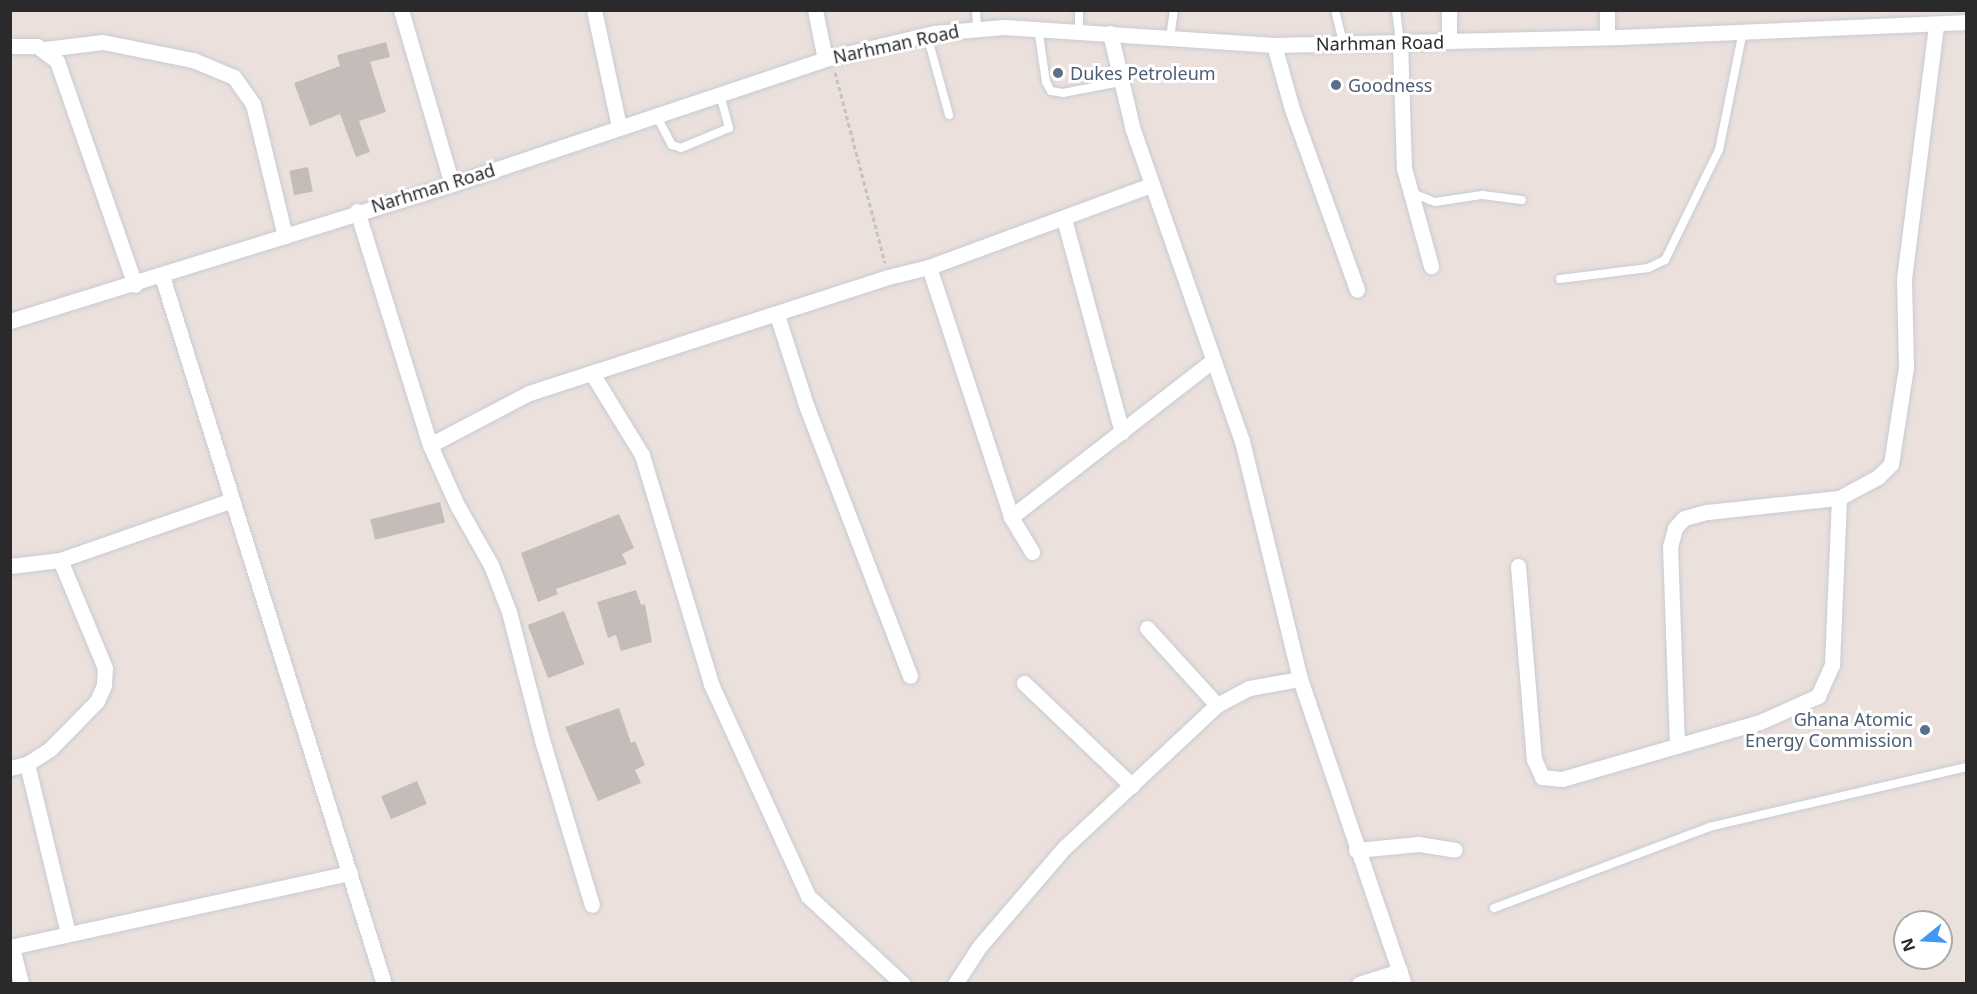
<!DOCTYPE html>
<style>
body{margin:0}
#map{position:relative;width:1977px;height:994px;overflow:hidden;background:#ece0dc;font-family:"Noto Sans",sans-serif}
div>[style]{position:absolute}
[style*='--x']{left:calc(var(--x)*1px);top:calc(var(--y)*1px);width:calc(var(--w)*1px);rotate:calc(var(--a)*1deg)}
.building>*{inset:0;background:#c4bcb8;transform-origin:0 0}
.path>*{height:3px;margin-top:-1.5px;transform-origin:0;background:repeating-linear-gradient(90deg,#c3c3c3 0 4.5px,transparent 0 7.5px)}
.roads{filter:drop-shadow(0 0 2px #c5ccd3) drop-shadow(0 0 2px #c5ccd3)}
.service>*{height:8px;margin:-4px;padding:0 4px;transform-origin:4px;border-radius:4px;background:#fff}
.minor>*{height:15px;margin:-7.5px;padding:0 7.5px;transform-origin:7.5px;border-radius:7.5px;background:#fff}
.dots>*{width:16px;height:16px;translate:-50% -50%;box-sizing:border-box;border:3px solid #fff;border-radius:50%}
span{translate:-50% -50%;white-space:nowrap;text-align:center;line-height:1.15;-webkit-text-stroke:6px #fff;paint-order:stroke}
.street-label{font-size:18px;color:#2a2a2a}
.service-label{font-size:18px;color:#4e5e75}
.left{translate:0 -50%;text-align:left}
.right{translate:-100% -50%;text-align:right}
.frame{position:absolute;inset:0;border:12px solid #2a2a2a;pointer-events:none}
.north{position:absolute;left:1893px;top:910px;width:60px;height:60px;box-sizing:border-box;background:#fff;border:2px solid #aaa;border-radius:50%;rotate:252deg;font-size:16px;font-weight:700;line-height:24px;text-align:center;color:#2a2a2a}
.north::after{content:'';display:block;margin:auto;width:21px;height:27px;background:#4198f4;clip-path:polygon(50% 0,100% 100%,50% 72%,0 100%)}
</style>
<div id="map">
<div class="building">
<i style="clip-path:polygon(386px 42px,390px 57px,370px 62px,386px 112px,359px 121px,370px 152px,356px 157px,340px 114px,310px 126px,294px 83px,340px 66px,337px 55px)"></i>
<i style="left:308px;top:167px;width:25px;height:19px;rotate:79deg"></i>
<i style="left:440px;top:502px;width:21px;height:72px;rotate:76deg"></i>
<i style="clip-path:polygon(619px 514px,634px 548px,622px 554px,627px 564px,556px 589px,558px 594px,538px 602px,521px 553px)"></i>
<i style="clip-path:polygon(636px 590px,641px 605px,645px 604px,652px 642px,621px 651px,616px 635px,608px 638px,597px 602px)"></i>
<i style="left:564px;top:611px;width:57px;height:39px;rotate:69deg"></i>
<i style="clip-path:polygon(619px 708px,631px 743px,635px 741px,645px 765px,635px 770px,641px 783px,598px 801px,565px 727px)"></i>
<i style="left:417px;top:781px;width:25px;height:39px;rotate:67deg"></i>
</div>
<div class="path">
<i style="--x:835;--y:72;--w:197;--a:75.3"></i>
</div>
<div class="roads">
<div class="service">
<i style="--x:976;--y:10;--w:18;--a:87"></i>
<i style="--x:1079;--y:10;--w:20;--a:90"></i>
<i style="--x:1335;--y:10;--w:34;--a:76"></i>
<i style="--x:1396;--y:10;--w:32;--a:83"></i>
<i style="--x:1038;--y:28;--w:55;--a:81.6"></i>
<i style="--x:1046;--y:82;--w:10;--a:61"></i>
<i style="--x:1051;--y:91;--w:12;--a:9"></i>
<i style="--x:1063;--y:93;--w:58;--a:-10.9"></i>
<i style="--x:927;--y:35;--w:83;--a:74.6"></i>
<i style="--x:1170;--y:38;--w:28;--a:-82"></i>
<i style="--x:656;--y:115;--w:34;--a:62"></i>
<i style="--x:672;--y:145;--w:9;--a:18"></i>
<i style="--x:681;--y:148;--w:52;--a:-22.6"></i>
<i style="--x:729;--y:128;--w:35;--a:-105"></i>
<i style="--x:1410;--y:192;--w:27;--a:22"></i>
<i style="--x:1435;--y:202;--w:48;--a:-8.5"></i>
<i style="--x:1482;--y:195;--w:40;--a:7.1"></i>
<i style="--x:1560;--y:279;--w:89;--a:-7.1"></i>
<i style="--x:1648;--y:268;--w:19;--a:-25"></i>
<i style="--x:1665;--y:260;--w:123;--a:-63.9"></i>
<i style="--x:1719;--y:150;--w:121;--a:-78.6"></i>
<i style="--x:1494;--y:908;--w:230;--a:-20.6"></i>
<i style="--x:1709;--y:827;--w:264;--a:-13.1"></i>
</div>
<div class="minor">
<i style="--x:401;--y:10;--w:181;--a:73.7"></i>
<i style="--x:594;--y:10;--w:120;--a:77.9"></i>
<i style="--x:815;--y:10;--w:50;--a:78.5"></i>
<i style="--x:1449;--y:10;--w:31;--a:90"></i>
<i style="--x:1110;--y:33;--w:100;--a:76.7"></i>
<i style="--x:1133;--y:130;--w:330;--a:70.7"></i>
<i style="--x:1242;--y:441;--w:245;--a:76.3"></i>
<i style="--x:1300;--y:679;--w:322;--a:71.2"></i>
<i style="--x:1607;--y:37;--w:27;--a:-90"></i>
<i style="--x:1400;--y:42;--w:126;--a:88.2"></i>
<i style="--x:1404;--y:168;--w:102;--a:74.6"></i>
<i style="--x:1274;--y:45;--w:66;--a:74.3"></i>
<i style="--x:1292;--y:109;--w:192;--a:70.2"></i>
<i style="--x:10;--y:46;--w:27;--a:0"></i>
<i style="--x:37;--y:46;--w:25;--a:37"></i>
<i style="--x:57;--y:61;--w:237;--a:70.8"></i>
<i style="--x:45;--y:49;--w:58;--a:-6.9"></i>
<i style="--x:103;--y:42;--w:92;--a:11.3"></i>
<i style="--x:193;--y:60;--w:44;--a:22.5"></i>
<i style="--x:234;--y:77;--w:33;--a:55"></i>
<i style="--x:253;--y:104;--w:136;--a:76.4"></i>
<i style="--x:357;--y:211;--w:245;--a:72.7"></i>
<i style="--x:430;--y:445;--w:66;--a:65.8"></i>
<i style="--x:457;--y:505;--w:69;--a:60.5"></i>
<i style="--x:491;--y:565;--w:50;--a:69"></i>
<i style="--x:509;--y:612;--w:135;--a:75.5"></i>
<i style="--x:543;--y:743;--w:169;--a:73.2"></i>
<i style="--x:1064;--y:219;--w:221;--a:74.8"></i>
<i style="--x:929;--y:267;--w:263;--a:71.8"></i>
<i style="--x:1011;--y:517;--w:41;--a:59"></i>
<i style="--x:162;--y:276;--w:742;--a:72.59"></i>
<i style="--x:777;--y:315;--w:95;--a:72.1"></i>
<i style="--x:806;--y:405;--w:290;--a:69"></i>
<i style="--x:10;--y:321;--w:463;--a:-17.2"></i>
<i style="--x:452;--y:184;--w:393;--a:-18.5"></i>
<i style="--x:825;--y:59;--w:112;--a:-13.4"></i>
<i style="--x:934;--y:33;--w:70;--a:-4.9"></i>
<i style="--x:1004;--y:27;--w:271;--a:3.8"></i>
<i style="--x:1274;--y:45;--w:349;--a:-1.3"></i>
<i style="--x:1623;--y:37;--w:343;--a:-2.5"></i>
<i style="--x:593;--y:375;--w:94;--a:58.5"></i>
<i style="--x:642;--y:455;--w:239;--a:73.2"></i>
<i style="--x:711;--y:684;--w:233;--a:65.4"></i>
<i style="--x:808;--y:896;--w:129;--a:42.8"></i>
<i style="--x:430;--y:445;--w:112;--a:-27.7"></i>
<i style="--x:529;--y:393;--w:377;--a:-17.9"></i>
<i style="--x:888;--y:277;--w:42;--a:-13.7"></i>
<i style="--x:929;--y:267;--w:237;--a:-20.3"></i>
<i style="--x:1011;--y:517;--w:253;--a:-37.8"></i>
<i style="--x:10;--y:566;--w:50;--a:-6.8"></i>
<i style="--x:60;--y:560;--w:179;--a:-19.2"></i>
<i style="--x:1518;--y:566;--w:194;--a:85.3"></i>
<i style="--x:1534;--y:759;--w:20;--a:66"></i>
<i style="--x:1542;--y:777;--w:20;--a:6"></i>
<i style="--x:1562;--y:779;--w:206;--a:-16.1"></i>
<i style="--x:1760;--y:722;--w:64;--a:-24.1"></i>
<i style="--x:1818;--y:696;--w:34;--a:-66"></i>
<i style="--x:1832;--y:665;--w:167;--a:-87.6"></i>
<i style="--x:1147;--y:628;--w:104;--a:47.7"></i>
<i style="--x:1024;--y:683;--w:149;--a:43.6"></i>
<i style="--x:1677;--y:746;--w:199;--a:-92"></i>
<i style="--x:1670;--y:547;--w:20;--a:-75"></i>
<i style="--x:1675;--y:528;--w:13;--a:-48"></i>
<i style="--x:1684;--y:518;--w:24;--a:-15"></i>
<i style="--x:1707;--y:512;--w:133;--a:-6.1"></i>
<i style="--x:1839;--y:498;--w:44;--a:-28.3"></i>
<i style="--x:1878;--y:477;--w:18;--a:-45"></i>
<i style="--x:1891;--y:464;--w:98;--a:-81.2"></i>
<i style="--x:1906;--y:367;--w:88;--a:-91.3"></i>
<i style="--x:1904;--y:279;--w:257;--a:-82.8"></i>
<i style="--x:27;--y:764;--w:175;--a:76.4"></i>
<i style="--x:10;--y:768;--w:17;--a:-13"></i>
<i style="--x:27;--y:764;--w:27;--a:-33"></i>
<i style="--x:50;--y:749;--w:67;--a:-45.6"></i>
<i style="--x:97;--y:701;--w:17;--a:-66"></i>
<i style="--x:104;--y:685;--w:17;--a:-87"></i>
<i style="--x:105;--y:668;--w:117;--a:-112.6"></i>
<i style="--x:1356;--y:850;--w:63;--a:-5.4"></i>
<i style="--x:1419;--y:844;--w:36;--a:9"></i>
<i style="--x:10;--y:947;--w:348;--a:-12.3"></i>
<i style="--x:12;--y:947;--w:38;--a:76"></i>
<i style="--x:955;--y:984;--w:44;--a:-57"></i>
<i style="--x:979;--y:947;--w:130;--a:-49.4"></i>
<i style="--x:1064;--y:848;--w:209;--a:-43.1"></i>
<i style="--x:1217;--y:705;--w:36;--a:-28"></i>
<i style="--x:1249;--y:688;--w:52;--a:-10"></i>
<i style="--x:1359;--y:984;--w:43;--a:-17.6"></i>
</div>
</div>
<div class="dots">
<i style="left:1058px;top:73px;background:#5c6f8a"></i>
<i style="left:1336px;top:85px;background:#5c6f8a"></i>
<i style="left:1925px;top:730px;background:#5c6f8a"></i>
</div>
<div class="street-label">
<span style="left:1380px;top:43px;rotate:-1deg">Narhman Road</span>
<span style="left:896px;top:44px;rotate:-12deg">Narhman Road</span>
<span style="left:433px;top:188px;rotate:-17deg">Narhman Road</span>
</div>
<div class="service-label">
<span class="left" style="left:1070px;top:73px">Dukes Petroleum</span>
<span class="left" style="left:1348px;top:85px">Goodness</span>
<span class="right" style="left:1913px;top:730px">Ghana Atomic<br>Energy Commission</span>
</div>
<div class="frame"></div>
<div class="north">N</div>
</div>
